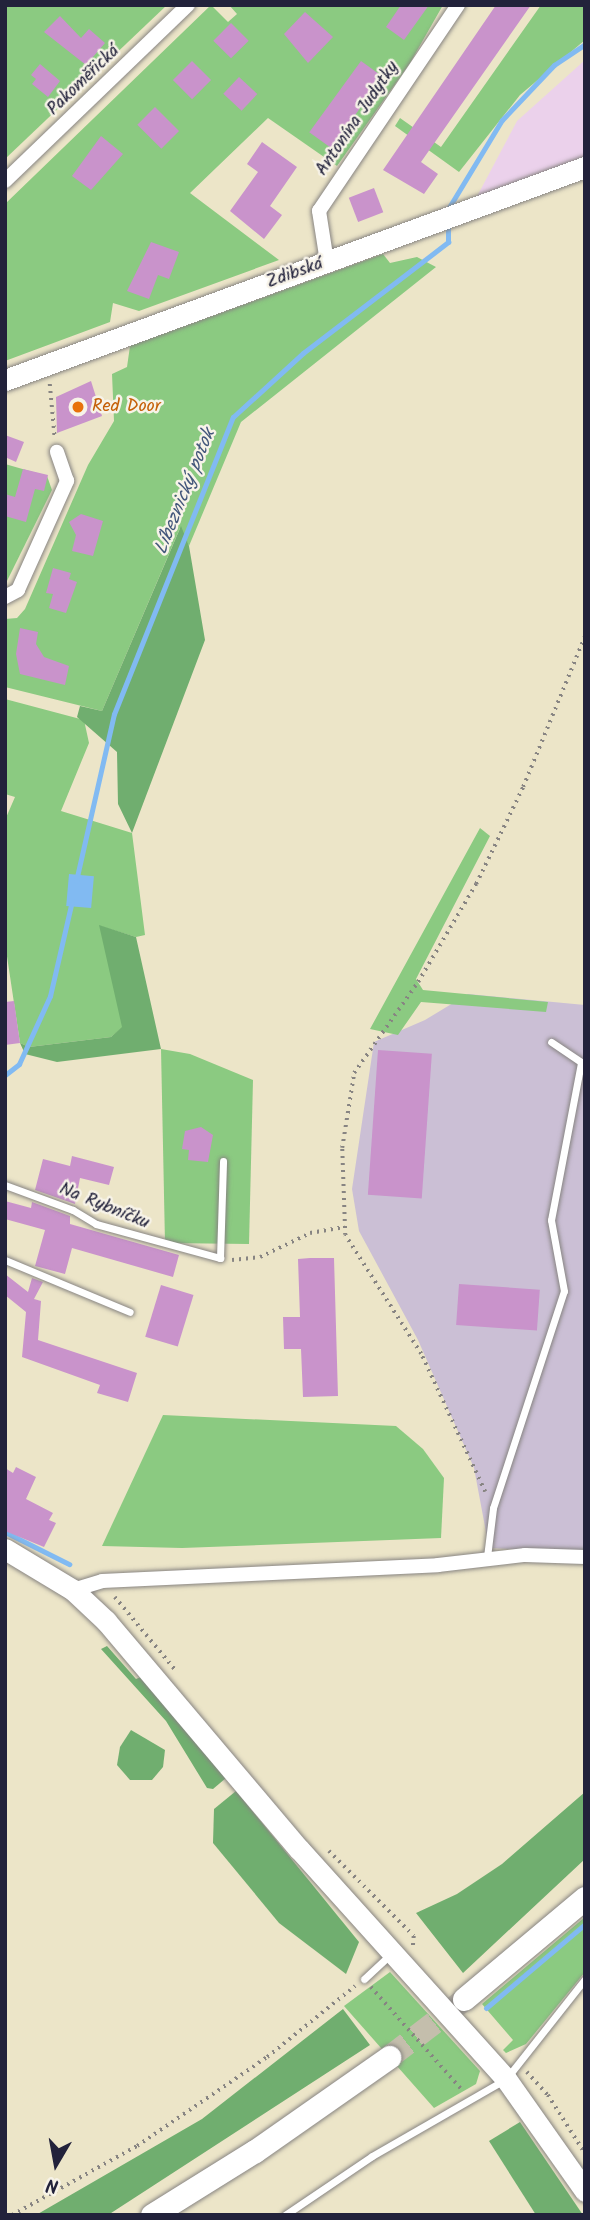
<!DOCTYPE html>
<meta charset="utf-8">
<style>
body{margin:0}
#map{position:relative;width:590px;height:2220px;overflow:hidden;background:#ece5c8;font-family:Kalam,sans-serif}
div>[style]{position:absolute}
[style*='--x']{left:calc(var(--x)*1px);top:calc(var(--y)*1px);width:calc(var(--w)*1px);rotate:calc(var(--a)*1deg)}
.built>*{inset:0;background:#ebd1eb}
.industrial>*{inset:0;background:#cbbfd5}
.green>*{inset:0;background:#8bca81}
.forest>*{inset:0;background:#70ae6f}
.water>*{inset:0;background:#81baf2;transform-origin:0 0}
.stream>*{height:5px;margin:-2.5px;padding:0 2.5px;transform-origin:2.5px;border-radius:2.5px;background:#81baf2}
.building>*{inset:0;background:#c993cb;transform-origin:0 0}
.primary-tunnel>*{height:23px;margin-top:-11.5px;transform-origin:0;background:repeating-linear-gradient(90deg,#c4beac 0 23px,transparent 0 34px)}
.path>*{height:3.5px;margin-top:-1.75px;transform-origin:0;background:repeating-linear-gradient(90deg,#878482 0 2px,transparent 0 7px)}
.roads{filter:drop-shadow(0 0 2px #878482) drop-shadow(0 0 2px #878482)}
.lane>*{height:7px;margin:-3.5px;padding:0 3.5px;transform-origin:3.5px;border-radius:3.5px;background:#fff}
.street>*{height:14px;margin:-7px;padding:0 7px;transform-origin:7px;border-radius:7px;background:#fff}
.secondary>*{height:21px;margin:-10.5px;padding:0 10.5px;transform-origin:10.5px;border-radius:10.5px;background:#fff}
.primary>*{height:23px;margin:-11.5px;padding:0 11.5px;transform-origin:11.5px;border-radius:11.5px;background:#fff}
.dots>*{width:19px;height:19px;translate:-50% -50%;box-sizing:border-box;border:4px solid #f7f3e8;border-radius:50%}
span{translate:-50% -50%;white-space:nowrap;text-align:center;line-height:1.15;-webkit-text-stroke:5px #f7f3e8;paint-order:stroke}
.street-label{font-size:18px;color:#22223b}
.food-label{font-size:18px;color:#c56008}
.left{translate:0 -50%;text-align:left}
.water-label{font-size:19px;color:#43577b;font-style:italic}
.frame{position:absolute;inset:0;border:7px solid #22223b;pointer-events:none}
.north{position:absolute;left:21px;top:2129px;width:70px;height:70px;-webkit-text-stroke:5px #f7f3e8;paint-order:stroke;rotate:190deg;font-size:19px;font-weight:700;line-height:28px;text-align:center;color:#22223b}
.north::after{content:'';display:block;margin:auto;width:24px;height:32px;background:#22223b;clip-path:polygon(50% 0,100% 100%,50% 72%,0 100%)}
</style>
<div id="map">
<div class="built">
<i style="clip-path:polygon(585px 60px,585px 162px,473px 204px,517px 121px)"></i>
</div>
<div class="industrial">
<i style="clip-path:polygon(468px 994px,585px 1005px,585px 1552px,489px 1548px,474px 1468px,418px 1340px,359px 1231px,352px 1189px,374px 1042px,425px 1020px)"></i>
</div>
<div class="green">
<i style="clip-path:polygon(5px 5px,167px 5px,5px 159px)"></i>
<i style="clip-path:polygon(211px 5px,228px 22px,237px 14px,229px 5px,443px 5px,410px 63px,337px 166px,268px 118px,190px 193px,279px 260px,139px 311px,113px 303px,110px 322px,5px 361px,5px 204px)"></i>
<i style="clip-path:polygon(541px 5px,585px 5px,585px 40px,520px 95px,459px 172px,395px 126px,400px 118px,441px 147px)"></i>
<i style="clip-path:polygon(383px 254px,390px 263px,417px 257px,436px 267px,241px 422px,189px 546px,180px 528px,102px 711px,5px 687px,5px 619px,17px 618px,25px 609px,88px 465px,114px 421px,112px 374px,127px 367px,130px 346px)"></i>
<i style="clip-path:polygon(5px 464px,47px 476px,52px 490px,5px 585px)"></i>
<i style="clip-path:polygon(5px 699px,84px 720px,89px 743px,61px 811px,132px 833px,145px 935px,136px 937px,100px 926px,123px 1027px,111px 1037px,29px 1047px,20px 1043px,5px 943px,5px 820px,15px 797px,5px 794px)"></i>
<i style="clip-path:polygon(480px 828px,490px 836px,416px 979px,423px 990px,548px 1002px,546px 1012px,421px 1002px,398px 1035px,370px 1029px)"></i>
<i style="clip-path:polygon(161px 1049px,190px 1054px,253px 1080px,249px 1244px,165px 1243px)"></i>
<i style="clip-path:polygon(163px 1415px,396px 1426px,423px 1449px,444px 1478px,441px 1538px,182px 1548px,102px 1546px)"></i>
<i style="clip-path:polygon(585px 1917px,585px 1972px,526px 2044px,506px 2053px,503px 2050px,513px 2040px,482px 2004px)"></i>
<i style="clip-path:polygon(390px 1972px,480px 2071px,476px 2084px,434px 2108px,344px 2006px)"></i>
</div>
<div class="forest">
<i style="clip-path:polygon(181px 526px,189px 546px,205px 640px,132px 833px,118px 804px,117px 752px,77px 717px,80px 706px,102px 711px)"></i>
<i style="clip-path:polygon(99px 925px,136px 937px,161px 1049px,57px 1062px,25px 1054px,20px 1043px,29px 1047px,111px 1037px,122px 1027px)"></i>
<i style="clip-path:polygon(107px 1646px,136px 1679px,141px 1677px,226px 1778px,213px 1789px,207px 1788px,166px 1721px,101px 1649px)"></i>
<i style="clip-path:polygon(131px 1730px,165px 1750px,163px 1767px,152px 1780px,130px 1780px,117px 1765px,120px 1747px)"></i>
<i style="clip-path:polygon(236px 1791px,359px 1942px,346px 1974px,279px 1923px,213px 1843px,214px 1809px)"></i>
<i style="clip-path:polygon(585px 1792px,585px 1859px,463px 1973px,416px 1913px,457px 1894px,502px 1864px)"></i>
<i style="clip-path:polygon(343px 2009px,370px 2045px,108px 2215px,36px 2215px,202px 2119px)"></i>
<i style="clip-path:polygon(520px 2122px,583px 2215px,536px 2215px,489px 2141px)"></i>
</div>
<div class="water">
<i style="left:69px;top:874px;width:25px;height:32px;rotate:5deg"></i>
</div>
<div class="stream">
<i style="--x:448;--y:209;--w:104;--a:-58.8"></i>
<i style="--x:502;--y:120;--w:76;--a:-46.6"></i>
<i style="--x:554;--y:65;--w:37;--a:-34"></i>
<i style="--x:76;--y:881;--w:171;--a:-77.2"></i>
<i style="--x:114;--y:714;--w:320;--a:-68.2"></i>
<i style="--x:233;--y:417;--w:95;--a:-42.4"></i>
<i style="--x:303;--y:353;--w:183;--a:-37.4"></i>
<i style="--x:448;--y:242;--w:20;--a:-90"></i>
<i style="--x:5;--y:1075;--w:18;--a:-38"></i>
<i style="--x:19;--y:1064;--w:75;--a:-65.5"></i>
<i style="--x:50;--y:996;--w:98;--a:-77"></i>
<i style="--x:5;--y:1532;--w:72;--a:26.6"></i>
<i style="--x:486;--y:2008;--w:130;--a:-40.3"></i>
</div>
<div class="building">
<i style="clip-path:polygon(401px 5px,429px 5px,404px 40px,386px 27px)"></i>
<i style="clip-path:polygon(496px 5px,531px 5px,421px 162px,438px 174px,424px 194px,383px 170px)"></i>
<i style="clip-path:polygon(305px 12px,333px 37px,308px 63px,284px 34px)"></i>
<i style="clip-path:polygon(60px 16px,81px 38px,89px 29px,105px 43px,86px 65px,44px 32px)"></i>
<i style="left:231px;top:23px;width:25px;height:25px;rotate:45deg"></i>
<i style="left:192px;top:61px;width:27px;height:27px;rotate:45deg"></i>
<i style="left:361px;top:61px;width:27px;height:88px;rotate:36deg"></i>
<i style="clip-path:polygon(40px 64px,60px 81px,48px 97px,32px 84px,36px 79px,31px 75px)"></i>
<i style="left:239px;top:77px;width:25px;height:23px;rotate:43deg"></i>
<i style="left:155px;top:107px;width:34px;height:25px;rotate:45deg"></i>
<i style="clip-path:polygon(101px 136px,123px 154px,91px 190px,72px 176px)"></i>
<i style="clip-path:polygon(262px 142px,297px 167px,270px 206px,282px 215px,264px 239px,230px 211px,258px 172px,247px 164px)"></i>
<i style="left:374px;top:188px;width:26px;height:27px;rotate:69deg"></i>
<i style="clip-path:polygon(151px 242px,179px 252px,169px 279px,158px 275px,149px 299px,127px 291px)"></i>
<i style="clip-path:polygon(91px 381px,102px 416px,57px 433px,56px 397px)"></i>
<i style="clip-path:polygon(5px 435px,24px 442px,16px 462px,5px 457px)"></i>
<i style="clip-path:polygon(23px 469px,48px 475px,44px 491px,35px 489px,26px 522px,5px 516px,5px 494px,15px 497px)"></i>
<i style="clip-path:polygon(81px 514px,103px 521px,93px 556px,72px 551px,76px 535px,69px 522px)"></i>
<i style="clip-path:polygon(53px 568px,71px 573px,69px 579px,77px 582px,66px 613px,49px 608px,53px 594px,46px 593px)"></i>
<i style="clip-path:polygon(20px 628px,38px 632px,36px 644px,44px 657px,69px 666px,65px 685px,20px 674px,16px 654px)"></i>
<i style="clip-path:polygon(14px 1001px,20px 1043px,5px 1045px,5px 1002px)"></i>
<i style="left:378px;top:1050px;width:54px;height:145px;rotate:4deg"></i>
<i style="clip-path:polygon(201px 1127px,213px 1135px,208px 1162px,188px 1160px,189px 1150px,182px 1149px,185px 1131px)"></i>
<i style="clip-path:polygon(72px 1156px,114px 1167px,109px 1185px,80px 1178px,75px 1204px,35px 1190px,43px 1159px,70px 1166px)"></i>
<i style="clip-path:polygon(5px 1201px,31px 1208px,32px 1202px,70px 1216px,70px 1224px,179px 1255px,173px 1277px,72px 1248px,65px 1274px,35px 1266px,45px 1230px,5px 1219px)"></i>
<i style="clip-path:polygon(310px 1258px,334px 1258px,338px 1396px,303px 1397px,301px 1349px,284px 1349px,283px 1317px,300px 1317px,298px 1259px)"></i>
<i style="clip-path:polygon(5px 1274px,28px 1292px,32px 1278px,43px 1282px,34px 1299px,41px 1301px,38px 1340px,137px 1373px,128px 1402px,97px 1393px,100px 1385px,22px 1357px,26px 1312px,5px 1295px)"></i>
<i style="left:459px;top:1284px;width:81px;height:41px;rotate:4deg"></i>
<i style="left:161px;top:1285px;width:34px;height:54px;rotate:17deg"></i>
<i style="clip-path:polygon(16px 1467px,36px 1477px,26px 1499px,53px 1513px,49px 1520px,56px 1523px,44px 1547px,5px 1531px,5px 1468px,13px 1473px)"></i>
</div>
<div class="primary-tunnel">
<i style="--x:389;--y:2057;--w:92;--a:-37.5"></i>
</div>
<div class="path">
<i style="--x:50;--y:384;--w:55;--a:84.8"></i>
<i style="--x:232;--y:1260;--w:28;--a:-6"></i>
<i style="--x:260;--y:1257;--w:55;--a:-25.6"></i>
<i style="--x:310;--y:1233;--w:35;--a:-10"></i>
<i style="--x:485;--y:1492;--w:152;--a:-114.9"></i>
<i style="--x:421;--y:1354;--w:141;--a:-122.6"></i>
<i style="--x:345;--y:1235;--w:87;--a:-92"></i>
<i style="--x:342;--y:1148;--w:76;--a:-80.9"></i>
<i style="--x:354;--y:1073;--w:111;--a:-54.9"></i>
<i style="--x:418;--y:982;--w:114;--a:-59.4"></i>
<i style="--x:476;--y:884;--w:108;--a:-64.1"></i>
<i style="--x:523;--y:787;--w:163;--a:-67.7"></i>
<i style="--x:115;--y:1597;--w:97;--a:50.4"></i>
<i style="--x:329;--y:1851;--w:120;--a:45"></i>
<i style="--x:414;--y:1936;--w:12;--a:95"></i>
<i style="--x:371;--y:1987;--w:139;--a:48.5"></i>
<i style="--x:527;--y:2072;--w:31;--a:48"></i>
<i style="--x:548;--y:2095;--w:69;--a:57.5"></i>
<i style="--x:12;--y:2215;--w:143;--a:-28.9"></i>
<i style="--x:137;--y:2146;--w:158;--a:-34.4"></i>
<i style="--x:267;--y:2057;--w:113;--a:-38.9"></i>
</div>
<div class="roads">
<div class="lane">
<i style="--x:5;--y:1185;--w:72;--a:20.2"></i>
<i style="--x:73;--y:1210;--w:27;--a:31"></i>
<i style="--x:96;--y:1224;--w:129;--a:15.3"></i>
<i style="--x:220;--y:1258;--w:97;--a:-88.2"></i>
<i style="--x:5;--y:1260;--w:135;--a:22.6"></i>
<i style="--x:487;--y:1557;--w:49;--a:-83"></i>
<i style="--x:493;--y:1508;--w:228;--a:-71.9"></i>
<i style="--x:564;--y:1291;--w:72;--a:-100.4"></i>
<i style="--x:551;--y:1220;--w:161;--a:-79.2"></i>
<i style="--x:581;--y:1062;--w:36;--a:-146"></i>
<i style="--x:364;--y:1979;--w:37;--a:-43"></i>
<i style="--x:285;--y:2215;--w:105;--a:-34.1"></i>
<i style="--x:372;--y:2156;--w:155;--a:-29.9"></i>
<i style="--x:506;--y:2079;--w:127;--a:-51.7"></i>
</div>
<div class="street">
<i style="--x:5;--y:181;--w:254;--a:-43.9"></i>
<i style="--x:327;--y:262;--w:52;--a:-98.9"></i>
<i style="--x:319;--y:211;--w:249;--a:-56"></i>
<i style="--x:5;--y:597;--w:15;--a:-28"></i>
<i style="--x:18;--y:590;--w:120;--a:-65.8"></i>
<i style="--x:67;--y:481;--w:31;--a:-109"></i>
<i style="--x:73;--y:1590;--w:30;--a:-17"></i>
<i style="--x:102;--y:1581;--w:336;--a:-2.7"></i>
<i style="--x:438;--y:1565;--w:88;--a:-6.6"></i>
<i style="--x:525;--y:1555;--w:60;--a:1.9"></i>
</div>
<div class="secondary">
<i style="--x:5;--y:380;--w:618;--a:-20.17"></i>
<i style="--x:5;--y:1549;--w:79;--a:31.1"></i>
<i style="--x:73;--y:1590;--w:45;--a:43.2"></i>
<i style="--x:106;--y:1621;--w:299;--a:49.8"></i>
<i style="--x:299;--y:1849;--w:309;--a:48"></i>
<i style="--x:506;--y:2079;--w:137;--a:54.8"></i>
</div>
<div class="primary">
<i style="--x:464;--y:1999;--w:158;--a:-39.9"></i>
<i style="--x:152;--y:2215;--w:121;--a:-31.9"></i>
<i style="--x:255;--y:2151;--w:164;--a:-35"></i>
</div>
</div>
<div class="dots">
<i style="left:78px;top:407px;background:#e8710a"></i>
</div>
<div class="street-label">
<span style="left:84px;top:81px;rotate:-44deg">Pakoměřická</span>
<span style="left:358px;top:119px;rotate:-56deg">Antonína Judytky</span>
<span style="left:295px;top:274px;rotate:-20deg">Zdibská</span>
<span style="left:104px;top:1207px;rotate:22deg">Na Rybníčku</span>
</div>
<div class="food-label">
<span class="left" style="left:92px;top:407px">Red Door</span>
</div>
<div class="water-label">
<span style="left:186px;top:492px;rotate:-68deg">Líbeznický potok</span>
</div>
<div class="frame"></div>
<div class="north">N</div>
</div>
